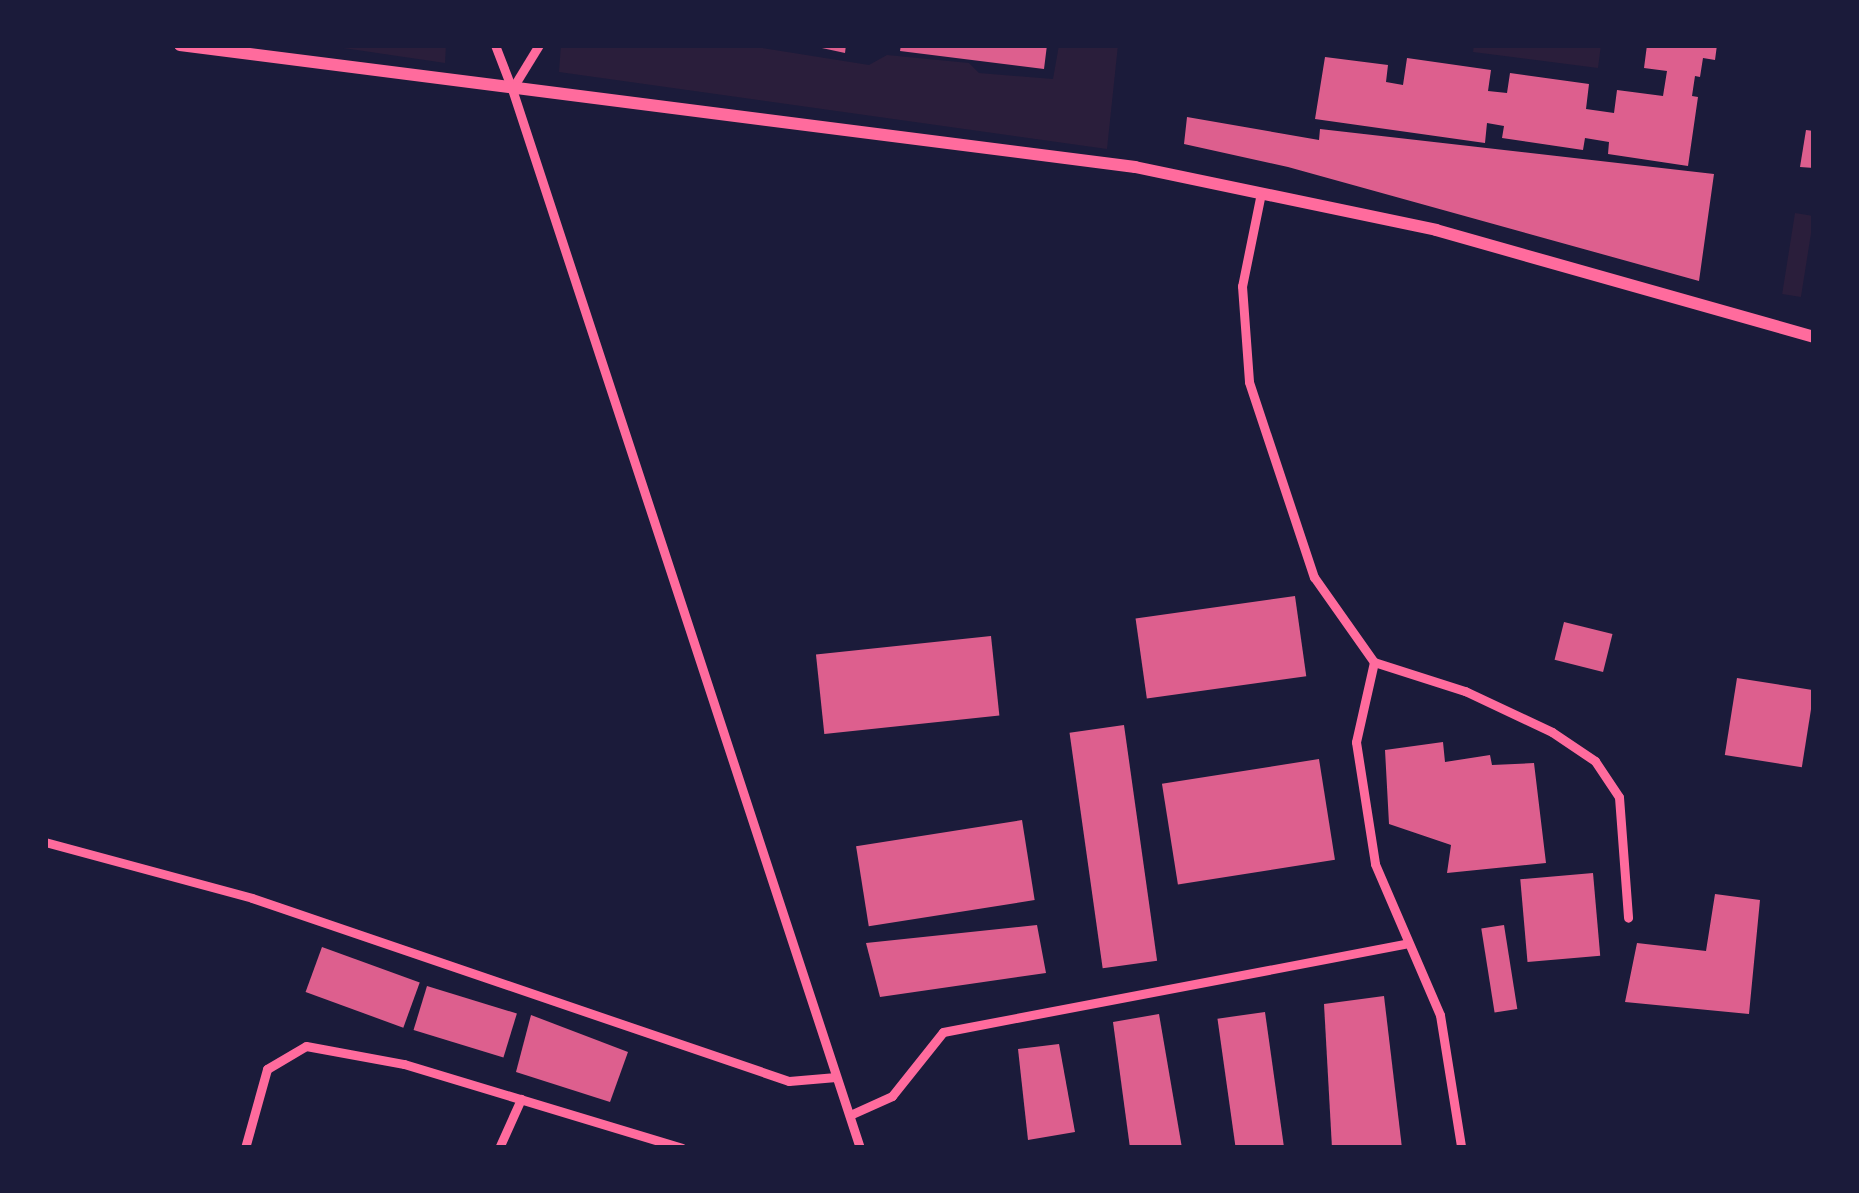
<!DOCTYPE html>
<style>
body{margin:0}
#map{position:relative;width:1859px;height:1193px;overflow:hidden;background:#1b1b3a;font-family:"Open Sans",sans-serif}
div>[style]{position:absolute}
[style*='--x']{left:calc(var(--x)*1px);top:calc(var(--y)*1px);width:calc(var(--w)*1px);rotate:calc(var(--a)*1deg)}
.green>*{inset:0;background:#2a1e3b;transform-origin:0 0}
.building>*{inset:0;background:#dd5f8e;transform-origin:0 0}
.service>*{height:9px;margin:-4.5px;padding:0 4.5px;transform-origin:4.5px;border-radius:4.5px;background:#ff6b9d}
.minor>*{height:12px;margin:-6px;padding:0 6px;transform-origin:6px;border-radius:6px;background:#ff6b9d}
span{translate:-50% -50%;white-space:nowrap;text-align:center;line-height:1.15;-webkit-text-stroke:9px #1b1b3a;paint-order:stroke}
.frame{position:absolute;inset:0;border:48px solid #1b1b3a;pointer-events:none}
</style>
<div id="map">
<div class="green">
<i style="clip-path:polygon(323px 45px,446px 45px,445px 63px)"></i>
<i style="clip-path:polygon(561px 45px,744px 45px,869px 65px,887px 55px,969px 63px,979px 73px,1053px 79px,1059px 45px,1118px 45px,1107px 149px,559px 72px)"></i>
<i style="clip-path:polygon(1474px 45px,1601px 45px,1598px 68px,1473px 52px)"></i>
<i style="left:1795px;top:213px;width:19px;height:82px;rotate:9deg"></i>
</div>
<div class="building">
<i style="clip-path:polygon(808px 45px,846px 45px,845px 53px)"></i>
<i style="clip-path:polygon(901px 45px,1047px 45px,1044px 69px,900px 51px)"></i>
<i style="clip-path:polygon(1647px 45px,1717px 45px,1715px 60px,1703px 58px,1700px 77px,1695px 76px,1692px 96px,1698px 97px,1688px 166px,1608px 154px,1609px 142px,1585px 138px,1583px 150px,1502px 138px,1504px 126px,1487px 123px,1485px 143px,1315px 119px,1325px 57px,1388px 65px,1386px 82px,1403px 85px,1407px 58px,1491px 70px,1488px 91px,1507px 93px,1510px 73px,1589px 84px,1586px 109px,1614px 113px,1617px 90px,1663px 96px,1667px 71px,1644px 68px)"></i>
<i style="clip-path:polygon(1187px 117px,1319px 140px,1320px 129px,1714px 174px,1699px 281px,1288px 167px,1184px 144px)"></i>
<i style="clip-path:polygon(1806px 130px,1814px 131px,1814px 168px,1800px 167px)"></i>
<i style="left:1295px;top:596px;width:81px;height:161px;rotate:82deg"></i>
<i style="left:1564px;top:622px;width:50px;height:39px;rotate:14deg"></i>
<i style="left:991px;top:636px;width:80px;height:176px;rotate:84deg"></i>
<i style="left:1737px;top:678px;width:78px;height:78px;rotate:9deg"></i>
<i style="left:1124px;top:725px;width:238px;height:55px;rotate:82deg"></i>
<i style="clip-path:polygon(1443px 742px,1445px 762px,1490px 755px,1492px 765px,1534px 763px,1546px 863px,1447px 873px,1451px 845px,1389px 824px,1385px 750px)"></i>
<i style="left:1319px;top:759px;width:102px;height:159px;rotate:81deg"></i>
<i style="left:1022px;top:820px;width:81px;height:168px;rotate:81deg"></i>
<i style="left:1593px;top:873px;width:83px;height:73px;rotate:85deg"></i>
<i style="clip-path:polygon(1715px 894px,1760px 900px,1749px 1014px,1625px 1002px,1637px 943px,1706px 951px)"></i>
<i style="clip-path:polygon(1037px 925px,1046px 973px,880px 997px,866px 943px)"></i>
<i style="left:1504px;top:925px;width:85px;height:23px;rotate:81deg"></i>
<i style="left:322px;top:947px;width:104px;height:48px;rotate:20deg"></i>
<i style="left:427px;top:986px;width:94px;height:46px;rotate:17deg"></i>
<i style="clip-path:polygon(1384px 996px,1402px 1148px,1332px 1148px,1324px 1004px)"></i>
<i style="left:1265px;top:1012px;width:137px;height:48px;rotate:82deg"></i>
<i style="clip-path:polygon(1159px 1014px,1182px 1148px,1130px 1148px,1113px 1022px)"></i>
<i style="clip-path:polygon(531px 1015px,628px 1052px,610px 1102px,516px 1072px)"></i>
<i style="clip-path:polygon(1059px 1044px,1075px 1132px,1028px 1140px,1018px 1049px)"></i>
</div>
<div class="service">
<i style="--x:495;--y:45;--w:47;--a:68.9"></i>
<i style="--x:512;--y:89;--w:52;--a:-58.5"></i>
<i style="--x:512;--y:89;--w:1115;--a:71.81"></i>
<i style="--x:1261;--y:193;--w:95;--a:101.5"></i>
<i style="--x:1242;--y:286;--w:96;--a:85.8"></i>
<i style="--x:1249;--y:382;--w:206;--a:71.6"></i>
<i style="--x:1314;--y:577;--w:104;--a:54.8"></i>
<i style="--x:1374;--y:662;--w:96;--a:17.7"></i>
<i style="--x:1465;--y:691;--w:96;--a:25.2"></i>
<i style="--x:1552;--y:732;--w:52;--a:34"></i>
<i style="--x:1595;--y:761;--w:43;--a:56.3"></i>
<i style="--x:1619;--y:797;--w:121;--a:85.7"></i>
<i style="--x:1374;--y:662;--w:82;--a:102.7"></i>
<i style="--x:1356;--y:742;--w:123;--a:81.1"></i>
<i style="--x:1375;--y:864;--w:164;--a:66.7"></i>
<i style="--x:1440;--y:1015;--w:133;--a:80.9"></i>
<i style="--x:45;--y:842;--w:214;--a:15.1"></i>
<i style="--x:252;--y:898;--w:567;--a:18.82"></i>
<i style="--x:789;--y:1081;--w:47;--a:-4.9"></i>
<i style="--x:850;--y:1115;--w:46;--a:-24.3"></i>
<i style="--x:892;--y:1096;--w:82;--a:-51.4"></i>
<i style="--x:943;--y:1032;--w:470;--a:-10.8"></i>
<i style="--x:245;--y:1148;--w:82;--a:-74.4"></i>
<i style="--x:267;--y:1069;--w:45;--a:-30.5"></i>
<i style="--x:306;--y:1046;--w:100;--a:10.4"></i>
<i style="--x:404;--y:1064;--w:290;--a:16.8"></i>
<i style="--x:499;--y:1148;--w:54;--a:-65.8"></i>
</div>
<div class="minor">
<i style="--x:180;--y:45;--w:963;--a:7.28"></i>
<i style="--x:1135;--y:167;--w:308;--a:11.8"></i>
<i style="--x:1436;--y:230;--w:393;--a:15.8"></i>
</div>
<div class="frame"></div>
</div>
